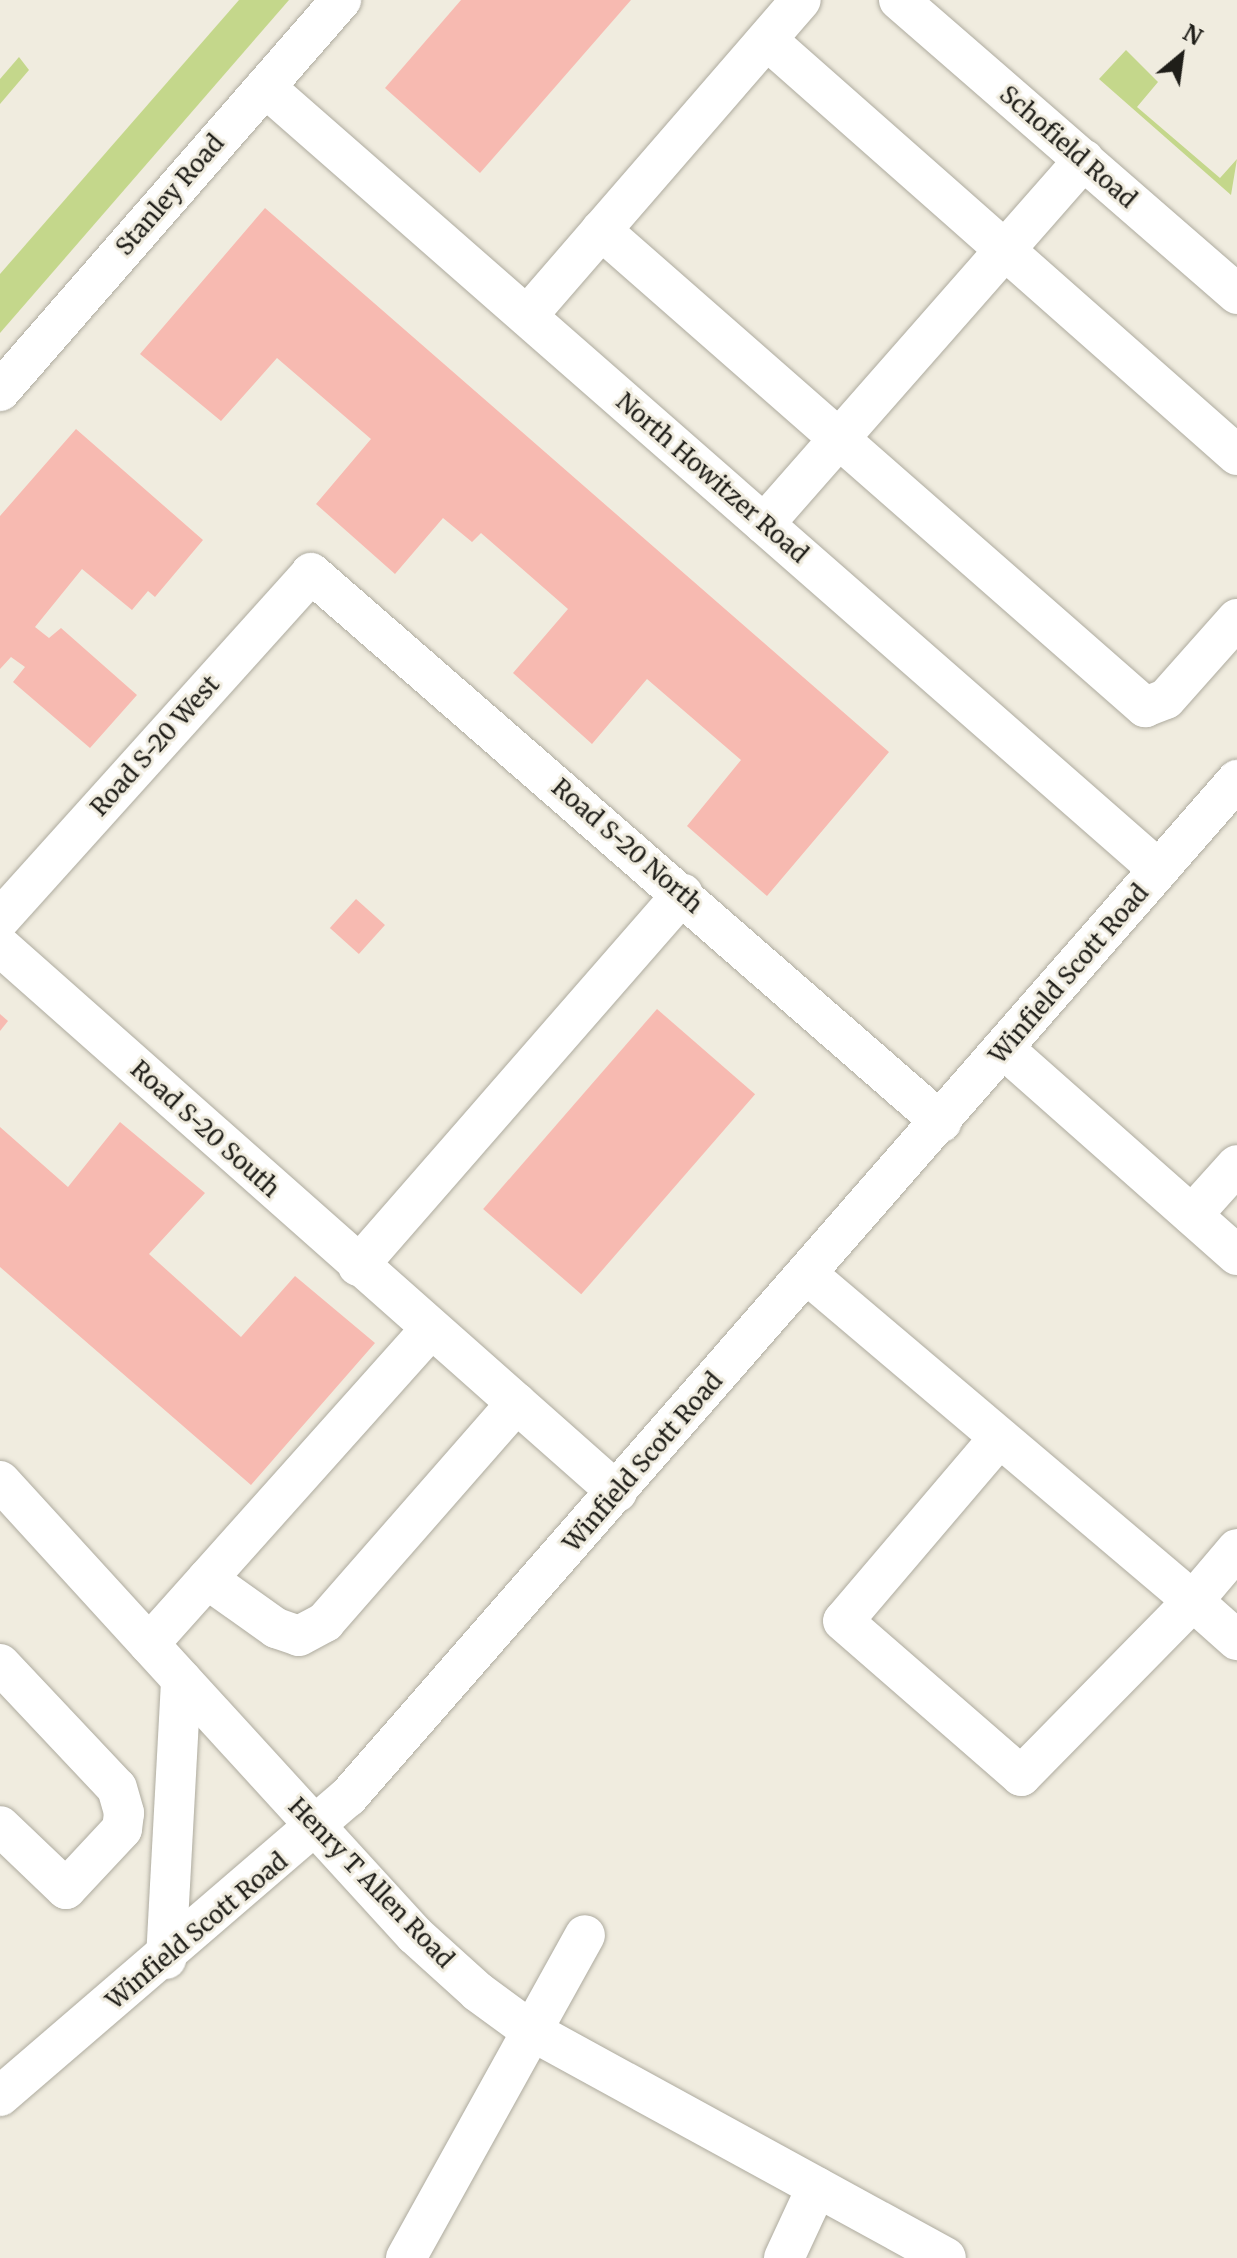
<!DOCTYPE html>
<style>
body{margin:0}
#map{position:relative;width:1237px;height:2258px;overflow:hidden;background:#f0ecdf;font-family:Merriweather,serif}
div>[style]{position:absolute}
[style*='--x']{left:calc(var(--x)*1px);top:calc(var(--y)*1px);width:calc(var(--w)*1px);rotate:calc(var(--a)*1deg)}
.green>*{inset:0;background:#c4d78b}
.building>*{inset:0;background:#f7bab1;transform-origin:0 0}
.roads{filter:drop-shadow(0 0 2px #aeab9f) drop-shadow(0 0 2px #aeab9f)}
.minor>*{height:40px;margin:-20px;padding:0 20px;transform-origin:20px;border-radius:20px;background:#fff}
span{translate:-50% -50%;white-space:nowrap;text-align:center;line-height:1.15;-webkit-text-stroke:6px #f0ecdf;paint-order:stroke}
.street-label{font-size:24px;color:#1f1e19}
.north{position:absolute;left:1141px;top:16px;width:80px;height:80px;-webkit-text-stroke:6px #f0ecdf;paint-order:stroke;rotate:29deg;font-size:22px;font-weight:700;line-height:32px;text-align:center;color:#1f1e19}
.north::after{content:'';display:block;margin:auto;width:28px;height:36px;background:#1f1e19;clip-path:polygon(50% 0,100% 100%,50% 72%,0 100%)}
</style>
<div id="map">
<div class="green">
<i style="clip-path:polygon(239px 0,289px 0,0 333px,0 274px)"></i>
<i style="clip-path:polygon(1126px 50px,1158px 82px,1137px 107px,1220px 178px,1237px 159px,1231px 195px,1099px 79px)"></i>
<i style="clip-path:polygon(19px 57px,29px 70px,0 104px,0 79px)"></i>
</div>
<div class="building">
<i style="clip-path:polygon(461px 0,631px 0,480px 173px,385px 88px)"></i>
<i style="clip-path:polygon(265px 208px,889px 752px,767px 896px,687px 826px,741px 760px,647px 679px,592px 744px,513px 673px,568px 609px,481px 533px,472px 542px,443px 518px,395px 574px,316px 504px,371px 439px,277px 358px,221px 421px,140px 354px)"></i>
<i style="clip-path:polygon(76px 429px,203px 540px,155px 597px,148px 591px,132px 610px,82px 569px,35px 627px,49px 638px,61px 628px,137px 695px,90px 748px,13px 682px,25px 667px,11px 657px,0 669px,0 516px)"></i>
<i style="left:356px;top:899px;width:39px;height:39px;rotate:42deg"></i>
<i style="left:657px;top:1009px;width:130px;height:265px;rotate:41deg"></i>
<i style="clip-path:polygon(0 1014px,8px 1021px,0 1031px)"></i>
<i style="clip-path:polygon(120px 1122px,205px 1193px,149px 1254px,241px 1337px,295px 1276px,375px 1343px,251px 1485px,0 1267px,0 1127px,68px 1187px)"></i>
</div>
<div class="roads">
<div class="minor">
<i style="--x:899;--y:0;--w:448;--a:41"></i>
<i style="--x:767;--y:40;--w:627;--a:41.44"></i>
<i style="--x:265;--y:87;--w:1188;--a:41.21"></i>
<i style="--x:601;--y:230;--w:724;--a:41.25"></i>
<i style="--x:1145;--y:707;--w:22;--a:-21"></i>
<i style="--x:1166;--y:699;--w:107;--a:-48.4"></i>
<i style="--x:527;--y:316;--w:418;--a:-49.1"></i>
<i style="--x:0;--y:391;--w:519;--a:-48.91"></i>
<i style="--x:764;--y:524;--w:485;--a:-48.7"></i>
<i style="--x:0;--y:919;--w:465;--a:-48"></i>
<i style="--x:311;--y:573;--w:836;--a:41.07"></i>
<i style="--x:0;--y:946;--w:824;--a:41.51"></i>
<i style="--x:1004;--y:1049;--w:311;--a:41.5"></i>
<i style="--x:1192;--y:1215;--w:67;--a:-48"></i>
<i style="--x:358;--y:1266;--w:494;--a:-48.9"></i>
<i style="--x:808;--y:1275;--w:504;--a:40.26"></i>
<i style="--x:1193;--y:1601;--w:68;--a:-49.8"></i>
<i style="--x:999;--y:1438;--w:240;--a:130.4"></i>
<i style="--x:843;--y:1621;--w:236;--a:41"></i>
<i style="--x:1021;--y:1776;--w:245;--a:-45.5"></i>
<i style="--x:1193;--y:1601;--w:59;--a:41.6"></i>
<i style="--x:0;--y:1481;--w:615;--a:47.57"></i>
<i style="--x:415;--y:1935;--w:85;--a:42.1"></i>
<i style="--x:478;--y:1992;--w:64;--a:36.2"></i>
<i style="--x:530;--y:2030;--w:474;--a:28.7"></i>
<i style="--x:207;--y:1579;--w:85;--a:35.4"></i>
<i style="--x:276;--y:1628;--w:24;--a:19"></i>
<i style="--x:299;--y:1636;--w:30;--a:-28"></i>
<i style="--x:325;--y:1622;--w:291;--a:-48.8"></i>
<i style="--x:149;--y:1644;--w:421;--a:-48.2"></i>
<i style="--x:0;--y:1664;--w:170;--a:46.7"></i>
<i style="--x:117;--y:1788;--w:26;--a:74"></i>
<i style="--x:124;--y:1813;--w:16;--a:97"></i>
<i style="--x:122;--y:1829;--w:82;--a:133"></i>
<i style="--x:66;--y:1889;--w:91;--a:-136.3"></i>
<i style="--x:166;--y:1959;--w:280;--a:-86.9"></i>
<i style="--x:0;--y:2096;--w:459;--a:-40.7"></i>
<i style="--x:348;--y:1797;--w:1351;--a:-48.84"></i>
<i style="--x:406;--y:2258;--w:369;--a:-61"></i>
<i style="--x:784;--y:2258;--w:78;--a:-65.1"></i>
</div>
</div>
<div class="street-label">
<span style="left:1068px;top:147px;rotate:41deg">Schofield Road</span>
<span style="left:170px;top:195px;rotate:-49deg">Stanley Road</span>
<span style="left:712px;top:478px;rotate:41deg">North Howitzer Road</span>
<span style="left:155px;top:746px;rotate:-48deg">Road S-20 West</span>
<span style="left:627px;top:846px;rotate:41deg">Road S-20 North</span>
<span style="left:1069px;top:974px;rotate:-49deg">Winfield Scott Road</span>
<span style="left:205px;top:1129px;rotate:42deg">Road S-20 South</span>
<span style="left:643px;top:1462px;rotate:-49deg">Winfield Scott Road</span>
<span style="left:371px;top:1883px;rotate:46deg">Henry T Allen Road</span>
<span style="left:197px;top:1931px;rotate:-40deg">Winfield Scott Road</span>
</div>
<div class="north">N</div>
</div>
